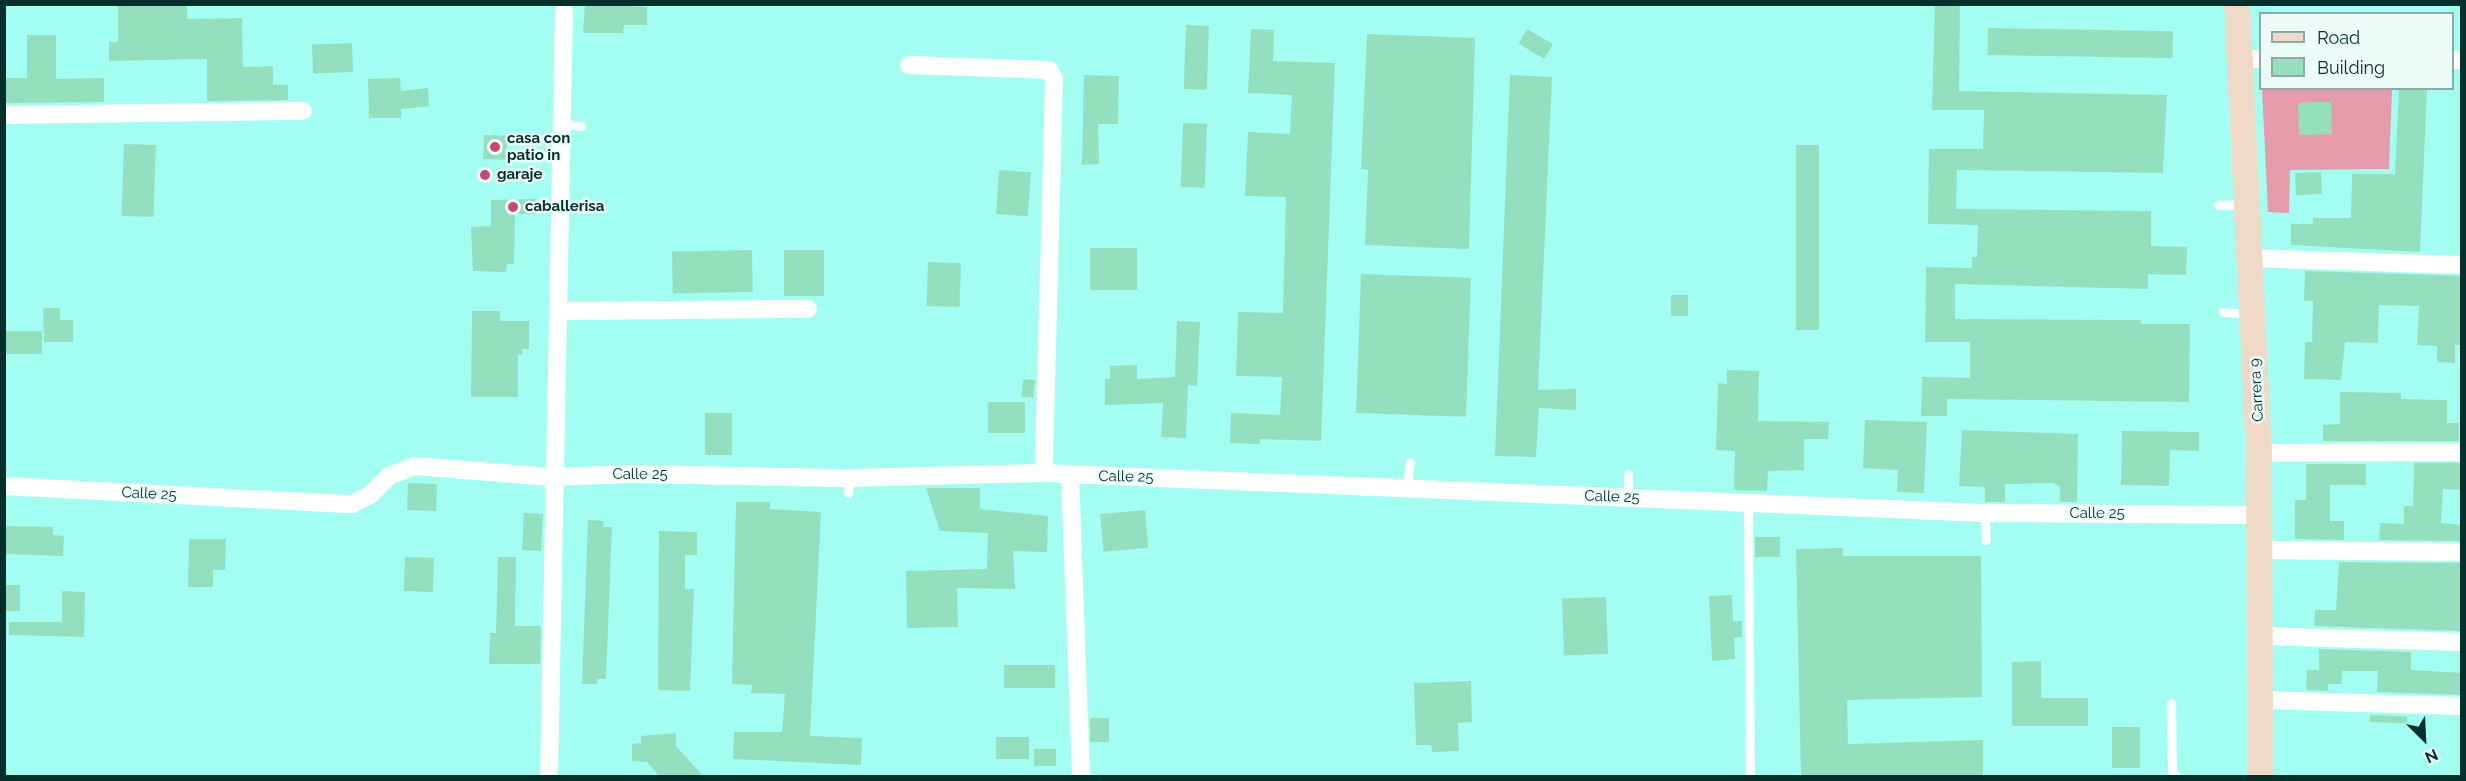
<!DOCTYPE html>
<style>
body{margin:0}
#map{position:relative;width:2466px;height:781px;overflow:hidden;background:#a2fef1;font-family:Raleway,sans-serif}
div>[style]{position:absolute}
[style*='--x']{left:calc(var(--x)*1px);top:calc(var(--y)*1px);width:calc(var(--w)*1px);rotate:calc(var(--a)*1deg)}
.forest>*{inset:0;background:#e69bac}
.building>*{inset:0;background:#94e0be;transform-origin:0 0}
.lane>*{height:9px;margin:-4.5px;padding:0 4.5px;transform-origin:4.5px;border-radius:4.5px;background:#fff}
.street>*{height:18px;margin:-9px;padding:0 9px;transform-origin:9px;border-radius:9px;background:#fff}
.secondary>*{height:26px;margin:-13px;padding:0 13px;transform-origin:13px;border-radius:13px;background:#eedac7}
.dots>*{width:16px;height:16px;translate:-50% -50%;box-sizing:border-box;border:3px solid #ebfcf9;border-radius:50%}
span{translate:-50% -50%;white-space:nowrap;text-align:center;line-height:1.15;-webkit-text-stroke:5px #ebfcf9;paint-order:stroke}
.poi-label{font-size:15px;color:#052f2a;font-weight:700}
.left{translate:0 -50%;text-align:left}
.street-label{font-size:15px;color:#052f2a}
.frame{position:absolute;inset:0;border:6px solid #052f2a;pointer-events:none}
.legend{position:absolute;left:2259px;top:12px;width:195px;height:78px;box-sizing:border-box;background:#ebfcf9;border:2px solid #8faaa6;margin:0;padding:8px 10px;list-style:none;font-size:18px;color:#052f2a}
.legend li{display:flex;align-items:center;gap:12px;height:30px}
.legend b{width:30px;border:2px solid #8faaa6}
.north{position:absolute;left:2394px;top:709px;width:60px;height:60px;-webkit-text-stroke:4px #ebfcf9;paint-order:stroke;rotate:156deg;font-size:16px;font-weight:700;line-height:24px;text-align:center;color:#052f2a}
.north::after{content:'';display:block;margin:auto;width:21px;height:27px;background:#052f2a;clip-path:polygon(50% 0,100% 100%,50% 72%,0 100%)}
</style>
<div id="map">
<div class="forest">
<i style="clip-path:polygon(2262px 89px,2392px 89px,2389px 169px,2290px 170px,2289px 213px,2268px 212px)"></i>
</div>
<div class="building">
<i style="clip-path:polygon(118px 4px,187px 4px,187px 19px,242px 18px,243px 67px,273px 66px,273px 85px,288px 85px,288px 100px,207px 101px,207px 59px,109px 61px,109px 42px,118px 42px)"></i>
<i style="clip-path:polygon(585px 4px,647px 7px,647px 25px,624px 25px,623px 33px,583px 33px)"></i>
<i style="clip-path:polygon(1935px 4px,1960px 4px,1959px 91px,2167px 95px,2163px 173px,1957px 170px,1956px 209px,2151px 211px,2151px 246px,2187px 247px,2186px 275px,2148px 274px,2148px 289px,1955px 284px,1955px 319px,2141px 320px,2141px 324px,2190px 324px,2189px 402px,1947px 399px,1947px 416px,1921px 416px,1922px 377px,1970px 378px,1970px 342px,1925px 342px,1926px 267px,1972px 268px,1972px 257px,1977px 257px,1978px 225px,1928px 224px,1929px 149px,1983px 149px,1984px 110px,1932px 110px)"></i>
<i style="left:1186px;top:25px;width:23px;height:64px;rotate:2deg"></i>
<i style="left:1988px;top:28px;width:185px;height:27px;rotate:1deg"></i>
<i style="clip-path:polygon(1251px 29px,1274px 30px,1273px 61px,1335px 63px,1321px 441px,1260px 439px,1260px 444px,1230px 443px,1231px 413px,1280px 415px,1282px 377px,1236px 376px,1238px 312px,1283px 313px,1286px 197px,1245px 196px,1248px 132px,1290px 134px,1292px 95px,1248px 93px)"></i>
<i style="left:1527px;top:29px;width:30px;height:17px;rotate:30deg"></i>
<i style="clip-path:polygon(1367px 34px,1475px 38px,1469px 249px,1365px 245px,1368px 170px,1361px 169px)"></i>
<i style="clip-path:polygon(27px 35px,56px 35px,56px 79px,104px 78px,104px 102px,4px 103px,4px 78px,27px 78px)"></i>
<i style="left:352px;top:43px;width:29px;height:40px;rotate:88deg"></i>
<i style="clip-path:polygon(1084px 75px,1119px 76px,1118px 124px,1098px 124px,1099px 164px,1082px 165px)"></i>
<i style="clip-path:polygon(1510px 75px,1552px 77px,1538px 390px,1576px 389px,1576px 410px,1539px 408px,1536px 457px,1495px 456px)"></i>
<i style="clip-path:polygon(400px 78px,401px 91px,428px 88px,429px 106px,401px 109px,401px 118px,369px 118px,368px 79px)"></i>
<i style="clip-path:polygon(2399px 88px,2427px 88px,2420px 252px,2291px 245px,2291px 224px,2313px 224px,2313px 218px,2351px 218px,2352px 174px,2395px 174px)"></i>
<i style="clip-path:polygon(2314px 102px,2331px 102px,2332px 134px,2299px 135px,2298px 103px)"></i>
<i style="left:1183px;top:123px;width:24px;height:64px;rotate:2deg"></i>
<i style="left:484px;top:135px;width:23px;height:24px;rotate:2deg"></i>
<i style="left:124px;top:144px;width:32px;height:72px;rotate:2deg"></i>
<i style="left:1796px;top:145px;width:23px;height:185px"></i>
<i style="left:999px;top:170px;width:32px;height:44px;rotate:4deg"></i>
<i style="left:2321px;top:172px;width:22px;height:26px;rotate:87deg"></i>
<i style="clip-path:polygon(536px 199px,536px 214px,515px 214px,514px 264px,507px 264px,506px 272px,473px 271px,471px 227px,491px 226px,491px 200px)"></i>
<i style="left:1090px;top:248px;width:47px;height:42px"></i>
<i style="left:752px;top:250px;width:42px;height:80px;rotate:89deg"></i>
<i style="left:824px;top:250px;width:46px;height:40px;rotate:90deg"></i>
<i style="left:928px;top:262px;width:33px;height:44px;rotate:2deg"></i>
<i style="clip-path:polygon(2305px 271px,2462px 276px,2462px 345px,2455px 345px,2455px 363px,2437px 362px,2437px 346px,2417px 345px,2419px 306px,2379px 305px,2378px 343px,2345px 342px,2341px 380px,2304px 379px,2305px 342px,2312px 342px,2313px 301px,2304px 301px)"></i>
<i style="left:1361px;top:274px;width:110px;height:139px;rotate:2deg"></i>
<i style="left:1671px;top:295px;width:17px;height:21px"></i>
<i style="clip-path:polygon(43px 308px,60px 308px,60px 320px,73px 320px,73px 342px,44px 342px)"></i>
<i style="clip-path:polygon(472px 311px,500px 311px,500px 321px,529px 321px,529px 349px,522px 349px,522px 355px,518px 355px,518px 397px,471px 397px)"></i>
<i style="clip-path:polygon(1177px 321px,1200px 322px,1197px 386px,1188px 385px,1186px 438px,1161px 437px,1163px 403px,1105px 405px,1105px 379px,1110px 379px,1110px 366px,1137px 365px,1137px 379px,1175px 377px)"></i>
<i style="left:6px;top:331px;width:36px;height:23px"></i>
<i style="clip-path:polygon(1727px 370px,1759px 371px,1758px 421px,1829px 422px,1828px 439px,1804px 439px,1804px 470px,1768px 471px,1767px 491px,1734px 490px,1735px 451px,1716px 450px,1718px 383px,1727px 384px)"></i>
<i style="left:1023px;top:379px;width:12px;height:18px;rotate:5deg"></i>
<i style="clip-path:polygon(2340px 392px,2401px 393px,2401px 399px,2447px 400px,2447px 423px,2459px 423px,2459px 441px,2323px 441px,2323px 425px,2340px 424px)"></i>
<i style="left:1025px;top:402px;width:31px;height:37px;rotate:90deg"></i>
<i style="left:705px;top:413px;width:27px;height:42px"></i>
<i style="clip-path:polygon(1865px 420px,1927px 422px,1924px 493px,1897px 492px,1898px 470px,1863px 468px)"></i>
<i style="clip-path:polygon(1962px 430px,2078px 434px,2077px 502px,2060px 502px,2060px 487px,2053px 483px,2005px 484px,2005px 502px,1985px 502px,1985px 487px,1959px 486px)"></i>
<i style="clip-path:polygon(2122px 431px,2199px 432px,2199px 451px,2170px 450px,2169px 486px,2121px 485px)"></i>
<i style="clip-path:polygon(2414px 463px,2462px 463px,2462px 490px,2443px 489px,2441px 523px,2462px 525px,2462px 541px,2379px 540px,2380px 523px,2404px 524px,2404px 506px,2413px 506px)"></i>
<i style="clip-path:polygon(2306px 464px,2366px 464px,2366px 485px,2330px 485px,2330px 521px,2344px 521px,2344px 540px,2295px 539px,2295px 500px,2306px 500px)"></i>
<i style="left:408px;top:483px;width:29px;height:27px;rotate:2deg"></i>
<i style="clip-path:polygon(926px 488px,980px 488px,980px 509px,1048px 516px,1047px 552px,1013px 551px,1015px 589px,957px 588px,958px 627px,907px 628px,906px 571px,987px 569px,988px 533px,940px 531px)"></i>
<i style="clip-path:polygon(736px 502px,770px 502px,770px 509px,821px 512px,810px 736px,862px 738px,861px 765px,733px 759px,734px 732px,782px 732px,785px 694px,751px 693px,752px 685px,732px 684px)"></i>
<i style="left:1145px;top:510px;width:38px;height:45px;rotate:85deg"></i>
<i style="left:524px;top:513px;width:19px;height:37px;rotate:3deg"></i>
<i style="clip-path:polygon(588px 520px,604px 521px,603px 527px,612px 527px,606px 679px,597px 679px,597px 684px,582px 684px)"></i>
<i style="clip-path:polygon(4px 526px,53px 527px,53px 535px,64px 536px,63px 556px,4px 554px)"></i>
<i style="clip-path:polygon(659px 531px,697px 532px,697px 555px,685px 555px,685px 589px,694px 589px,690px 691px,658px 690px)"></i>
<i style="left:1755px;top:537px;width:25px;height:20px"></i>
<i style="clip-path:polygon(189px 539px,226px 539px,225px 570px,213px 570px,213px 587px,188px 587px)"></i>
<i style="clip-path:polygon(1843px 548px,1843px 556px,1981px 556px,1982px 697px,1847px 700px,1848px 744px,1983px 740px,1983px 777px,1801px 777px,1796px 549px)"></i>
<i style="left:405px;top:557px;width:29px;height:34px;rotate:2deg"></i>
<i style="clip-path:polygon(498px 557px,516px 557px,515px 626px,541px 626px,540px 664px,489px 664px,490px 633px,496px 633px)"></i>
<i style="clip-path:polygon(2339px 562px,2460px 563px,2462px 631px,2314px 626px,2315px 610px,2336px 610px)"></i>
<i style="left:4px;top:585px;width:16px;height:26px"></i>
<i style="clip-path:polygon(62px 591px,85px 592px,84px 637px,9px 635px,9px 622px,62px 622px)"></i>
<i style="clip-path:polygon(1732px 595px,1733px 621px,1742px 621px,1742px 637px,1734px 638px,1735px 659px,1712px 661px,1709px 596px)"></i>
<i style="left:1606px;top:597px;width:57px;height:44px;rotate:88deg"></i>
<i style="clip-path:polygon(2319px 649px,2411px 652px,2411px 670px,2462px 673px,2462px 695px,2377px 692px,2378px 671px,2342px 671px,2342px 684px,2328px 684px,2328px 691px,2306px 690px,2307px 670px,2319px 670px)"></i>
<i style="clip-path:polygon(2041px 661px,2041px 698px,2088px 698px,2088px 726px,2012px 726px,2012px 662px)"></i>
<i style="left:1055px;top:665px;width:23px;height:51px;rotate:90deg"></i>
<i style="clip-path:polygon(1471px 681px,1472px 722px,1458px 723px,1459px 751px,1432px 752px,1431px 745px,1416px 745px,1414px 683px)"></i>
<i style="left:2370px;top:715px;width:37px;height:7px;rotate:2deg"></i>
<i style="left:1109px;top:718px;width:24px;height:19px;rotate:90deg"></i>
<i style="left:2112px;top:727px;width:28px;height:41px"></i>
<i style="clip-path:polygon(676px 733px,676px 746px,704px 777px,660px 777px,647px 762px,632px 761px,632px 744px,641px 743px,641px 736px)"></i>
<i style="left:1029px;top:737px;width:22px;height:33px;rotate:90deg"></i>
<i style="left:1056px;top:749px;width:17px;height:22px;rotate:90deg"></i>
</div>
<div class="lane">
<i style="--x:562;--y:124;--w:19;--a:6"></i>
<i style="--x:2218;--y:205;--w:26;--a:-2"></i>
<i style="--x:2223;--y:312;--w:28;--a:4"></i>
<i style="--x:1406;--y:490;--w:28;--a:-82"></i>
<i style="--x:848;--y:493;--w:15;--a:-86"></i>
<i style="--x:1628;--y:498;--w:24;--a:-90"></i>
<i style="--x:1748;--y:503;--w:273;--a:89.6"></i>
<i style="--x:1985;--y:513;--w:27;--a:88"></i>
<i style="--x:2171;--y:703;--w:71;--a:89.2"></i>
<i style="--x:2172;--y:774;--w:4;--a:27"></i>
</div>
<div class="street">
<i style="--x:2239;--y:59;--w:21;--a:0"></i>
<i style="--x:2452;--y:60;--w:10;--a:0"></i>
<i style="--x:909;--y:65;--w:140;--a:2"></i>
<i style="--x:1049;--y:70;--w:10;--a:61"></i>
<i style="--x:1054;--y:79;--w:394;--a:91.5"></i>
<i style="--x:4;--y:115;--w:299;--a:-0.8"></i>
<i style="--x:2251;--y:258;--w:211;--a:1.9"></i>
<i style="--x:559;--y:311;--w:249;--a:-0.5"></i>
<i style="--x:2259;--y:453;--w:203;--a:-0.3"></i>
<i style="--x:1070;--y:475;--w:301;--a:87.9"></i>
<i style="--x:4;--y:486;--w:348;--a:3"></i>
<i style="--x:352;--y:504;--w:20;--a:-27"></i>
<i style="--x:370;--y:495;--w:27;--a:-45"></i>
<i style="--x:389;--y:476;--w:28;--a:-21"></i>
<i style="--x:415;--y:466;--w:138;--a:4.6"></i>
<i style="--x:553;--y:477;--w:78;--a:-2.2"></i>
<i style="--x:631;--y:474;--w:218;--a:1.1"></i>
<i style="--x:849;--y:478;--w:195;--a:-1.5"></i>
<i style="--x:1044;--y:473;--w:942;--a:2.43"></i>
<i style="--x:1985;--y:513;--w:275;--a:0.4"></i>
<i style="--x:2261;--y:550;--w:201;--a:0.6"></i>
<i style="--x:2262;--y:636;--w:200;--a:1.7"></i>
<i style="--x:2261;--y:700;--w:201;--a:1.7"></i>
<i style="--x:549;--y:776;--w:765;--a:-88.88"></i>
</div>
<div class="secondary">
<i style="--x:2237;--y:4;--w:450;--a:87.2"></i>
<i style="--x:2259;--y:453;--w:323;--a:89.8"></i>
</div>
<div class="dots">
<i style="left:495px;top:147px;background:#d14472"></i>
<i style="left:485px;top:175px;background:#d14472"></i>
<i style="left:513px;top:207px;background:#d14472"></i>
</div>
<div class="poi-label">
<span class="left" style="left:507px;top:147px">casa con<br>patio in</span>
<span class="left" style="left:497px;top:175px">garaje</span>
<span class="left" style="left:525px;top:207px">caballerisa</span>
</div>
<div class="street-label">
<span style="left:2257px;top:390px;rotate:-93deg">Carrera 9</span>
<span style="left:640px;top:475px">Calle 25</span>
<span style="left:1126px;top:477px;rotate:1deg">Calle 25</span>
<span style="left:149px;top:494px;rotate:3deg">Calle 25</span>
<span style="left:1612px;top:497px;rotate:2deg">Calle 25</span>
<span style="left:2097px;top:514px">Calle 25</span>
</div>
<div class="frame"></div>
<ul class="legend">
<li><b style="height:8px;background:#eedac7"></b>Road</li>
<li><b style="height:16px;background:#94e0be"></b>Building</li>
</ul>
<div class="north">N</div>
</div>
